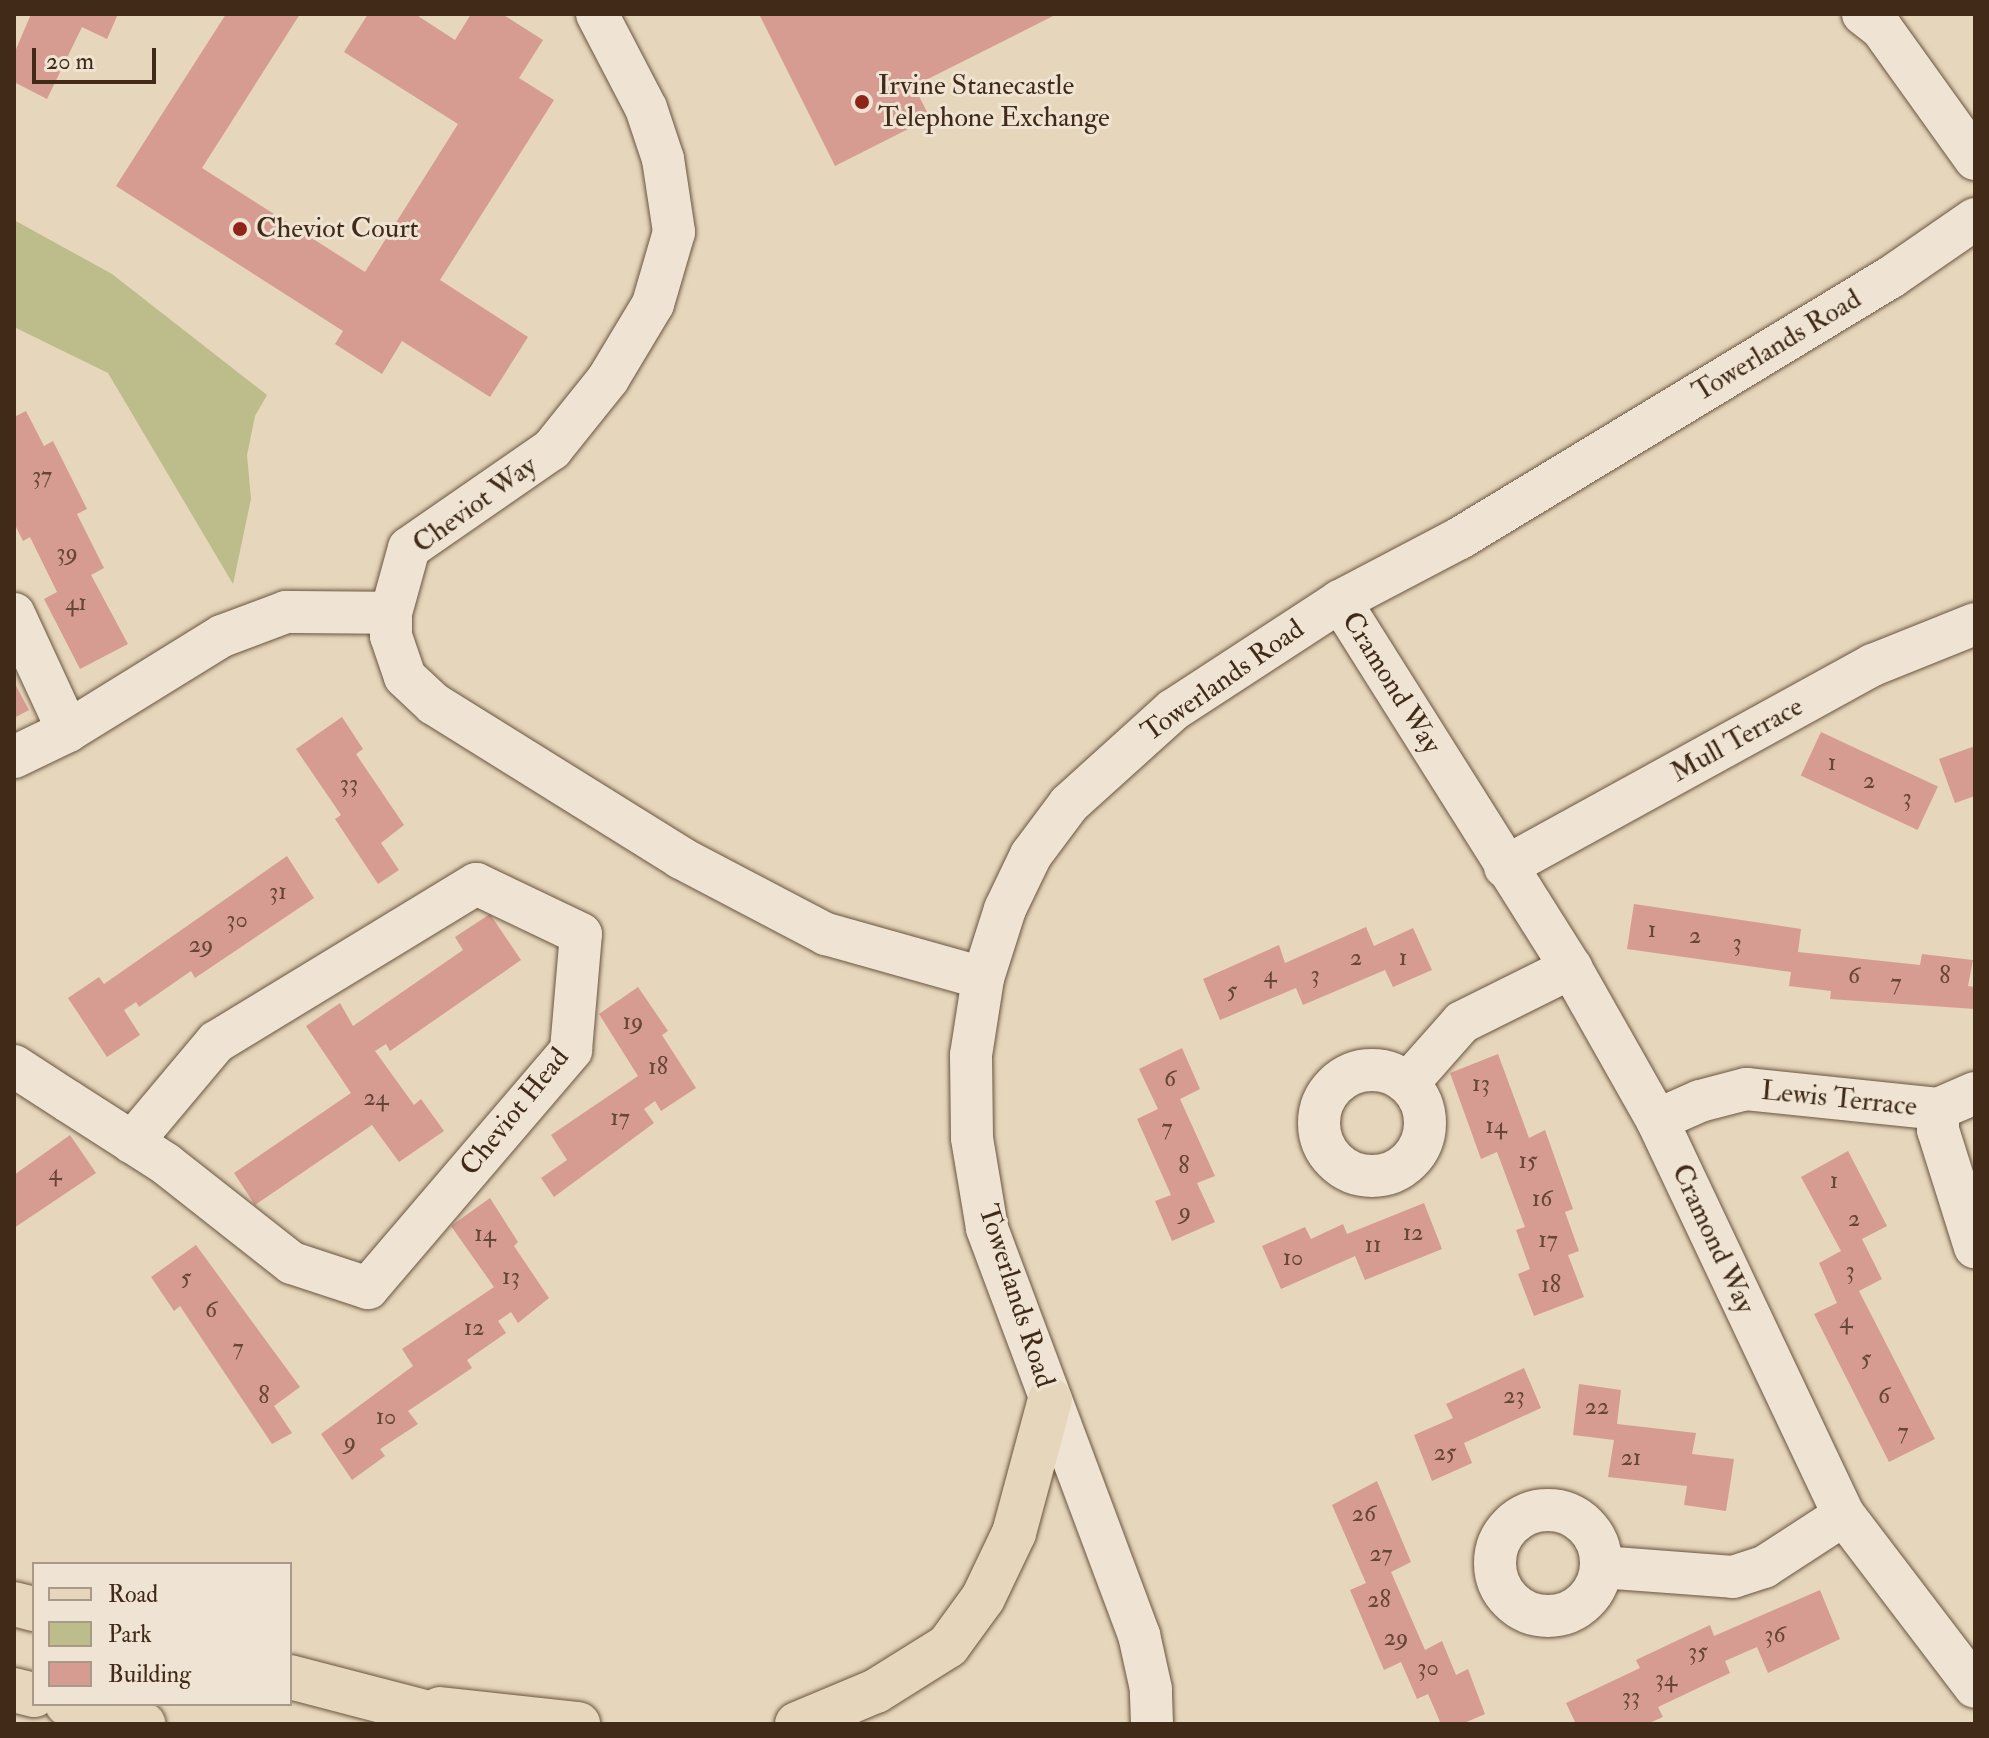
<!DOCTYPE html>
<style>
body{margin:0}
#map{position:relative;width:1989px;height:1738px;overflow:hidden;background:#e6d6bb;font-family:"IM FELL Double Pica",serif}
div>[style]{position:absolute}
[style*='--x']{left:calc(var(--x)*1px);top:calc(var(--y)*1px);width:calc(var(--w)*1px);rotate:calc(var(--a)*1deg)}
.green>*{inset:0;background:#bdbc8b}
.building>*{inset:0;background:#d79c91;transform-origin:0 0}
.roads{filter:drop-shadow(0 0 2px #6a5540) drop-shadow(0 0 2px #6a5540)}
.minor>*{height:42px;margin:-21px;padding:0 21px;transform-origin:21px;border-radius:21px;background:#efe4d3}
.minor>.ring{margin:-21px;padding:0;box-sizing:content-box;background:none;border:42px solid #efe4d3;border-radius:50%}
.major>*{height:44px;margin:-22px;padding:0 22px;transform-origin:22px;border-radius:22px;background:#e6d6bb}
.dots>*{width:22px;height:22px;translate:-50% -50%;box-sizing:border-box;border:4px solid #efe4d3;border-radius:50%}
span{translate:-50% -50%;white-space:nowrap;text-align:center;line-height:1.15;-webkit-text-stroke:6px #efe4d3;paint-order:stroke}
.number-label{font-size:24px;color:#664636}
.number-label span{-webkit-text-stroke-width:0}
.poi-label{font-size:28px;color:#412a17}
.left{translate:0 -50%;text-align:left}
.street-label{font-size:28px;color:#412a17}
.frame{position:absolute;inset:0;border:16px solid #412a17;pointer-events:none}
.legend{position:absolute;left:32px;top:1562px;width:260px;height:144px;box-sizing:border-box;background:#efe4d3;border:2px solid #a99a88;margin:0;padding:10px 14px;list-style:none;font-size:24px;color:#412a17}
.legend li{display:flex;align-items:center;gap:16px;height:40px}
.legend b{width:40px;border:2px solid #a99a88}
.scale{position:absolute;left:32px;top:48px;width:124px;height:36px;box-sizing:border-box;border:4px solid #412a17;border-top:0;padding-left:10px;font-size:24px;line-height:28px;white-space:nowrap;color:#412a17;-webkit-text-stroke:6px #efe4d3;paint-order:stroke}
</style>
<div id="map">
<div class="green">
<i style="clip-path:polygon(14px 220px,112px 274px,267px 395px,255px 416px,247px 455px,251px 499px,233px 584px,108px 373px,14px 327px)"></i>
</div>
<div class="building">
<i style="clip-path:polygon(31px 14px,58px 16px,118px 14px,107px 39px,82px 27px,47px 99px,14px 82px,14px 54px)"></i>
<i style="clip-path:polygon(226px 14px,300px 14px,202px 168px,365px 272px,458px 124px,344px 52px,368px 14px,415px 14px,455px 40px,471px 14px,502px 14px,543px 40px,519px 78px,554px 100px,440px 280px,528px 337px,490px 397px,402px 341px,382px 374px,335px 344px,343px 331px,116px 186px)"></i>
<i style="clip-path:polygon(759px 14px,1057px 14px,914px 86px,930px 118px,835px 166px)"></i>
<i style="clip-path:polygon(26px 411px,44px 446px,53px 441px,87px 509px,77px 514px,104px 568px,91px 575px,128px 644px,80px 669px,44px 599px,57px 592px,30px 537px,23px 541px,14px 523px,14px 417px)"></i>
<i style="clip-path:polygon(14px 682px,29px 710px,14px 718px)"></i>
<i style="clip-path:polygon(342px 717px,363px 749px,356px 754px,404px 825px,381px 843px,399px 870px,378px 884px,335px 819px,341px 815px,296px 749px)"></i>
<i style="left:1821px;top:732px;width:129px;height:48px;rotate:25deg"></i>
<i style="clip-path:polygon(1975px 746px,1975px 796px,1955px 803px,1939px 759px)"></i>
<i style="clip-path:polygon(287px 856px,314px 898px,195px 978px,191px 971px,139px 1007px,136px 1002px,124px 1010px,140px 1035px,107px 1057px,68px 998px,99px 977px,104px 984px)"></i>
<i style="clip-path:polygon(1634px 904px,1801px 929px,1798px 952px,1920px 965px,1922px 954px,1973px 960px,1968px 986px,1975px 987px,1975px 1009px,1830px 999px,1831px 991px,1789px 986px,1791px 972px,1627px 949px)"></i>
<i style="clip-path:polygon(490px 914px,521px 960px,390px 1051px,386px 1044px,375px 1051px,414px 1105px,421px 1099px,444px 1131px,399px 1162px,372px 1125px,255px 1205px,234px 1173px,351px 1093px,306px 1026px,340px 1003px,353px 1026px,463px 950px,455px 937px)"></i>
<i style="clip-path:polygon(1366px 927px,1374px 946px,1413px 928px,1432px 970px,1393px 987px,1385px 970px,1303px 1005px,1296px 988px,1220px 1020px,1203px 979px,1279px 945px,1285px 963px)"></i>
<i style="clip-path:polygon(638px 987px,668px 1031px,662px 1035px,696px 1088px,661px 1111px,655px 1101px,644px 1109px,654px 1123px,554px 1197px,541px 1178px,567px 1160px,551px 1135px,638px 1076px,599px 1014px)"></i>
<i style="clip-path:polygon(1182px 1048px,1200px 1089px,1180px 1099px,1215px 1176px,1197px 1183px,1215px 1222px,1172px 1241px,1155px 1201px,1171px 1195px,1137px 1119px,1158px 1109px,1139px 1069px)"></i>
<i style="clip-path:polygon(1498px 1054px,1529px 1138px,1545px 1130px,1573px 1209px,1565px 1212px,1579px 1251px,1568px 1255px,1584px 1297px,1534px 1316px,1518px 1274px,1530px 1269px,1516px 1230px,1525px 1227px,1497px 1152px,1481px 1159px,1450px 1073px)"></i>
<i style="clip-path:polygon(70px 1135px,96px 1173px,14px 1228px,14px 1175px)"></i>
<i style="clip-path:polygon(1848px 1151px,1887px 1226px,1862px 1239px,1882px 1279px,1859px 1291px,1935px 1439px,1889px 1462px,1814px 1314px,1837px 1303px,1819px 1263px,1841px 1251px,1801px 1177px)"></i>
<i style="clip-path:polygon(490px 1198px,518px 1242px,514px 1246px,549px 1298px,518px 1323px,511px 1312px,498px 1321px,506px 1333px,467px 1360px,472px 1368px,408px 1411px,418px 1424px,380px 1449px,385px 1456px,352px 1480px,321px 1434px,413px 1366px,402px 1349px,494px 1287px,451px 1226px)"></i>
<i style="clip-path:polygon(1424px 1203px,1442px 1249px,1365px 1280px,1355px 1256px,1281px 1289px,1262px 1246px,1305px 1227px,1311px 1239px,1343px 1224px,1347px 1234px)"></i>
<i style="clip-path:polygon(196px 1245px,300px 1387px,274px 1406px,292px 1433px,272px 1444px,180px 1306px,174px 1311px,151px 1277px)"></i>
<i style="clip-path:polygon(1524px 1368px,1541px 1408px,1464px 1443px,1472px 1463px,1432px 1481px,1414px 1435px,1453px 1418px,1446px 1404px)"></i>
<i style="clip-path:polygon(1579px 1384px,1621px 1390px,1617px 1424px,1696px 1433px,1692px 1454px,1734px 1459px,1726px 1511px,1684px 1505px,1687px 1486px,1608px 1477px,1614px 1440px,1573px 1435px)"></i>
<i style="clip-path:polygon(1377px 1481px,1411px 1562px,1391px 1572px,1425px 1650px,1442px 1641px,1456px 1675px,1468px 1669px,1485px 1714px,1462px 1724px,1441px 1724px,1428px 1694px,1417px 1699px,1401px 1662px,1384px 1670px,1350px 1590px,1366px 1583px,1332px 1505px)"></i>
<i style="clip-path:polygon(1820px 1590px,1840px 1639px,1768px 1673px,1757px 1647px,1725px 1661px,1730px 1673px,1658px 1707px,1663px 1717px,1647px 1724px,1576px 1724px,1566px 1703px,1640px 1668px,1636px 1660px,1710px 1625px,1714px 1636px)"></i>
</div>
<div class="roads">
<div class="minor">
<i style="--x:597;--y:14;--w:106;--a:62.5"></i>
<i style="--x:646;--y:108;--w:54;--a:71.6"></i>
<i style="--x:663;--y:159;--w:74;--a:81.4"></i>
<i style="--x:674;--y:232;--w:75;--a:106.3"></i>
<i style="--x:653;--y:304;--w:87;--a:121"></i>
<i style="--x:608;--y:379;--w:90;--a:128.7"></i>
<i style="--x:552;--y:449;--w:174;--a:145.3"></i>
<i style="--x:409;--y:548;--w:67;--a:105.5"></i>
<i style="--x:391;--y:613;--w:23;--a:90"></i>
<i style="--x:391;--y:636;--w:43;--a:71.1"></i>
<i style="--x:405;--y:677;--w:40;--a:43"></i>
<i style="--x:434;--y:704;--w:291;--a:31.9"></i>
<i style="--x:681;--y:858;--w:164;--a:27.7"></i>
<i style="--x:826;--y:934;--w:163;--a:15.7"></i>
<i style="--x:1863;--y:14;--w:24;--a:38"></i>
<i style="--x:1882;--y:29;--w:160;--a:54.4"></i>
<i style="--x:1340;--y:601;--w:434;--a:57.8"></i>
<i style="--x:1571;--y:968;--w:175;--a:60.5"></i>
<i style="--x:1657;--y:1120;--w:437;--a:64.7"></i>
<i style="--x:1844;--y:1515;--w:216;--a:52.7"></i>
<i style="--x:14;--y:614;--w:129;--a:65.2"></i>
<i style="--x:14;--y:757;--w:60;--a:-25.7"></i>
<i style="--x:68;--y:731;--w:181;--a:-31.7"></i>
<i style="--x:222;--y:636;--w:68;--a:-20.6"></i>
<i style="--x:286;--y:612;--w:105;--a:0.5"></i>
<i style="--x:1505;--y:867;--w:420;--a:-28.8"></i>
<i style="--x:1873;--y:665;--w:110;--a:-21.9"></i>
<i style="--x:14;--y:1066;--w:64;--a:32.9"></i>
<i style="--x:68;--y:1101;--w:76;--a:32.6"></i>
<i style="--x:132;--y:1142;--w:40;--a:32.9"></i>
<i style="--x:166;--y:1164;--w:160;--a:38.2"></i>
<i style="--x:292;--y:1263;--w:80;--a:18.2"></i>
<i style="--x:368;--y:1288;--w:313;--a:-49.5"></i>
<i style="--x:571;--y:1050;--w:116;--a:-85.1"></i>
<i style="--x:581;--y:934;--w:116;--a:-154.5"></i>
<i style="--x:476;--y:884;--w:304;--a:148.7"></i>
<i style="--x:216;--y:1042;--w:131;--a:130"></i>
<i class="ring" style="left:1319px;top:1070px;width:64px;height:64px"></i>
<i style="--x:1408;--y:1083;--w:81;--a:-48.5"></i>
<i style="--x:1462;--y:1022;--w:122;--a:-26.4"></i>
<i style="--x:1938;--y:1109;--w:21;--a:90"></i>
<i style="--x:1938;--y:1130;--w:123;--a:72.5"></i>
<i style="--x:1657;--y:1120;--w:47;--a:-23.8"></i>
<i style="--x:1700;--y:1101;--w:48;--a:-14.6"></i>
<i style="--x:1746;--y:1089;--w:193;--a:5.9"></i>
<i style="--x:1938;--y:1109;--w:40;--a:-23.4"></i>
<i class="ring" style="left:1495px;top:1510px;width:64px;height:64px"></i>
<i style="--x:1601;--y:1567;--w:132;--a:4.3"></i>
<i style="--x:1733;--y:1577;--w:33;--a:-18"></i>
<i style="--x:1764;--y:1567;--w:95;--a:-33"></i>
<i style="--x:1152;--y:1724;--w:35;--a:-92"></i>
<i style="--x:1151;--y:1689;--w:55;--a:-102.5"></i>
<i style="--x:1139;--y:1635;--w:434;--a:-110.5"></i>
<i style="--x:987;--y:1228;--w:91;--a:-99.5"></i>
<i style="--x:972;--y:1138;--w:83;--a:-90.7"></i>
<i style="--x:971;--y:1055;--w:78;--a:-81.1"></i>
<i style="--x:983;--y:978;--w:72;--a:-72.3"></i>
<i style="--x:1005;--y:909;--w:60;--a:-64.3"></i>
<i style="--x:1031;--y:855;--w:64;--a:-53.3"></i>
<i style="--x:1069;--y:804;--w:140;--a:-42.1"></i>
<i style="--x:1173;--y:710;--w:199;--a:-33.1"></i>
<i style="--x:1340;--y:601;--w:136;--a:-27.7"></i>
<i style="--x:1460;--y:538;--w:504;--a:-31.2"></i>
<i style="--x:1891;--y:277;--w:102;--a:-34.6"></i>
</div>
<div class="major">
<i style="--x:14;--y:1604;--w:21;--a:14"></i>
<i style="--x:290;--y:1677;--w:187;--a:14.6"></i>
<i style="--x:14;--y:1690;--w:21;--a:14"></i>
<i style="--x:67;--y:1704;--w:79;--a:14.7"></i>
<i style="--x:440;--y:1709;--w:139;--a:6.2"></i>
<i style="--x:797;--y:1724;--w:86;--a:-22.7"></i>
<i style="--x:876;--y:1691;--w:85;--a:-32"></i>
<i style="--x:948;--y:1646;--w:59;--a:-53.9"></i>
<i style="--x:983;--y:1598;--w:72;--a:-64.5"></i>
<i style="--x:1014;--y:1533;--w:138;--a:-74.9"></i>
</div>
</div>
<div class="dots">
<i style="left:862px;top:102px;background:#8f2418"></i>
<i style="left:240px;top:229px;background:#8f2418"></i>
</div>
<div class="number-label">
<span style="left:42px;top:476px">37</span>
<span style="left:67px;top:553px">39</span>
<span style="left:76px;top:603px">41</span>
<span style="left:1832px;top:763px">1</span>
<span style="left:1869px;top:781px">2</span>
<span style="left:349px;top:784px">33</span>
<span style="left:1907px;top:798px">3</span>
<span style="left:278px;top:892px">31</span>
<span style="left:237px;top:920px">30</span>
<span style="left:1652px;top:930px">1</span>
<span style="left:1695px;top:936px">2</span>
<span style="left:1737px;top:943px">3</span>
<span style="left:201px;top:945px">29</span>
<span style="left:1356px;top:958px">2</span>
<span style="left:1403px;top:958px">1</span>
<span style="left:1270px;top:975px">4</span>
<span style="left:1315px;top:975px">3</span>
<span style="left:1854px;top:976px">6</span>
<span style="left:1945px;top:976px">8</span>
<span style="left:1896px;top:983px">7</span>
<span style="left:1232px;top:991px">5</span>
<span style="left:633px;top:1022px">19</span>
<span style="left:658px;top:1067px">18</span>
<span style="left:1170px;top:1079px">6</span>
<span style="left:1481px;top:1084px">13</span>
<span style="left:376px;top:1098px">24</span>
<span style="left:620px;top:1118px">17</span>
<span style="left:1496px;top:1126px">14</span>
<span style="left:1167px;top:1128px">7</span>
<span style="left:1528px;top:1161px">15</span>
<span style="left:1184px;top:1166px">8</span>
<span style="left:55px;top:1173px">4</span>
<span style="left:1834px;top:1181px">1</span>
<span style="left:1542px;top:1199px">16</span>
<span style="left:1185px;top:1212px">9</span>
<span style="left:1854px;top:1219px">2</span>
<span style="left:1413px;top:1233px">12</span>
<span style="left:485px;top:1234px">14</span>
<span style="left:1548px;top:1240px">17</span>
<span style="left:1373px;top:1245px">11</span>
<span style="left:1293px;top:1258px">10</span>
<span style="left:1850px;top:1271px">3</span>
<span style="left:511px;top:1277px">13</span>
<span style="left:186px;top:1278px">5</span>
<span style="left:1551px;top:1285px">18</span>
<span style="left:211px;top:1310px">6</span>
<span style="left:1846px;top:1321px">4</span>
<span style="left:474px;top:1328px">12</span>
<span style="left:238px;top:1348px">7</span>
<span style="left:1866px;top:1359px">5</span>
<span style="left:264px;top:1396px">8</span>
<span style="left:1514px;top:1396px">23</span>
<span style="left:1884px;top:1396px">6</span>
<span style="left:1597px;top:1407px">22</span>
<span style="left:386px;top:1417px">10</span>
<span style="left:1903px;top:1432px">7</span>
<span style="left:350px;top:1442px">9</span>
<span style="left:1445px;top:1453px">25</span>
<span style="left:1631px;top:1458px">21</span>
<span style="left:1364px;top:1514px">26</span>
<span style="left:1381px;top:1554px">27</span>
<span style="left:1379px;top:1600px">28</span>
<span style="left:1775px;top:1635px">36</span>
<span style="left:1396px;top:1638px">29</span>
<span style="left:1698px;top:1652px">35</span>
<span style="left:1428px;top:1668px">30</span>
<span style="left:1666px;top:1679px">34</span>
<span style="left:1631px;top:1697px">33</span>
</div>
<div class="poi-label">
<span class="left" style="left:878px;top:102px">Irvine Stanecastle<br>Telephone Exchange</span>
<span class="left" style="left:256px;top:229px">Cheviot Court</span>
</div>
<div class="street-label">
<span style="left:1777px;top:346px;rotate:-31deg">Towerlands Road</span>
<span style="left:475px;top:505px;rotate:-36deg">Cheviot Way</span>
<span style="left:1223px;top:681px;rotate:-35deg">Towerlands Road</span>
<span style="left:1391px;top:683px;rotate:58deg">Cramond Way</span>
<span style="left:1737px;top:740px;rotate:-29deg">Mull Terrace</span>
<span style="left:1839px;top:1099px;rotate:6deg">Lewis Terrace</span>
<span style="left:515px;top:1112px;rotate:-51deg">Cheviot Head</span>
<span style="left:1713px;top:1239px;rotate:65deg">Cramond Way</span>
<span style="left:1016px;top:1296px;rotate:72deg">Towerlands Road</span>
</div>
<div class="frame"></div>
<ul class="legend">
<li><b style="height:10px;background:#e6d6bb"></b>Road</li>
<li><b style="height:22px;background:#bdbc8b"></b>Park</li>
<li><b style="height:22px;background:#d79c91"></b>Building</li>
</ul>
<div class="scale">20 m</div>
</div>
